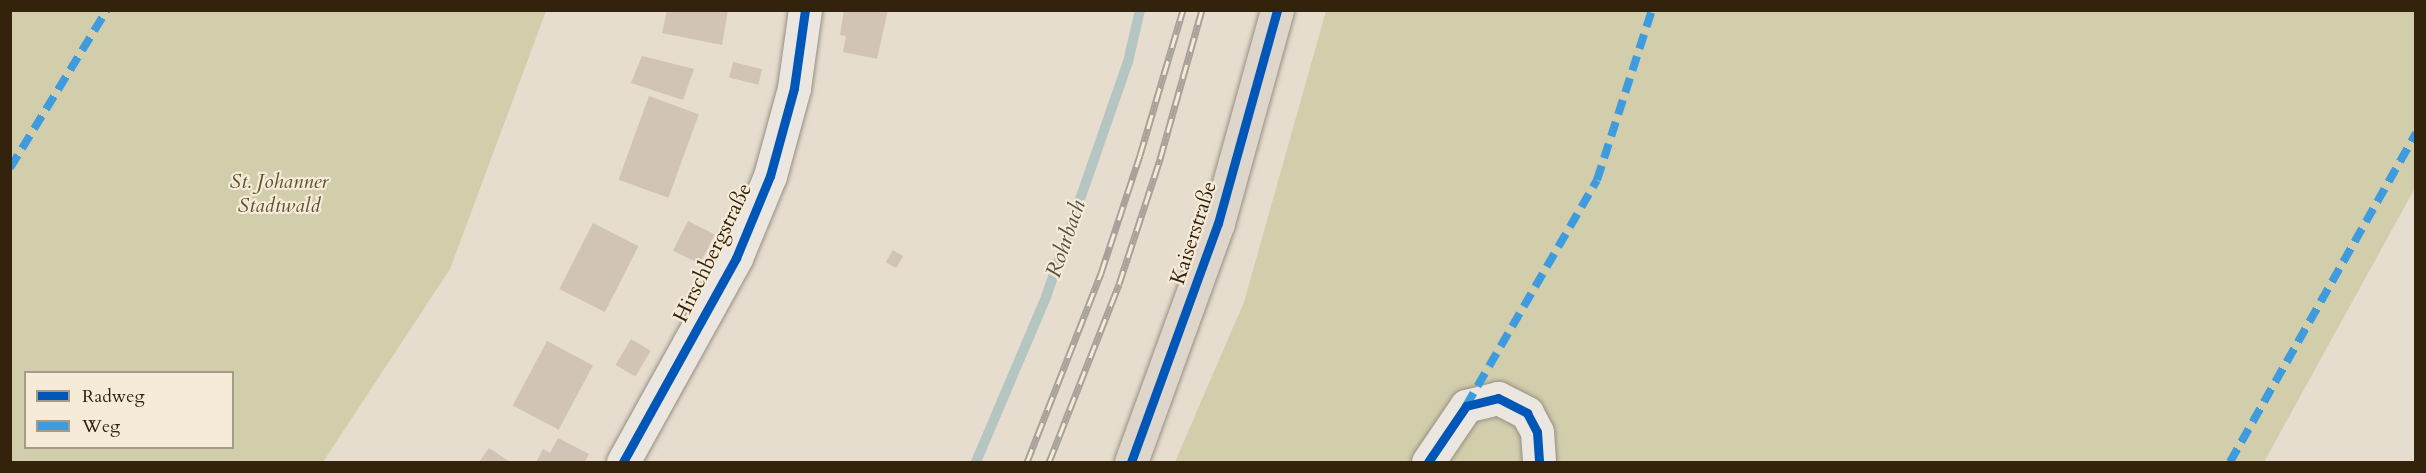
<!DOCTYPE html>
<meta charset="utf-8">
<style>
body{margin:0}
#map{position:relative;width:2426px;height:473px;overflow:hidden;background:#e6ddce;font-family:Cardo,serif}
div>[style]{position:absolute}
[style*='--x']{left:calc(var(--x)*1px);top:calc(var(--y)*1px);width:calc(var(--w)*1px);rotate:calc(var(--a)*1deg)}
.green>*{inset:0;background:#d2cdab}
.stream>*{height:10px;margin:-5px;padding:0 5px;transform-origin:5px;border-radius:5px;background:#b4c5c2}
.building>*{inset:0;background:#d1c3b5;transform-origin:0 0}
.roads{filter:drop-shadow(0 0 2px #968f84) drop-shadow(0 0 2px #968f84)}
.minor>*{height:33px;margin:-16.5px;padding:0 16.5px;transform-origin:16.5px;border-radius:16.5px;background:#ebe6df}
.major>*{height:33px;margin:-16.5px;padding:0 16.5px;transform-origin:16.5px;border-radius:16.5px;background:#ded6ca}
.rail>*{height:7px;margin-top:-3.5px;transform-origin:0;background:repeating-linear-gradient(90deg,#f6ebd8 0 14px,#a8a29a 0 28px);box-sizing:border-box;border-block:2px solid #a8a29a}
.quiet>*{height:8px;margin-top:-4px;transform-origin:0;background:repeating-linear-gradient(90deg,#3e9cde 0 15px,transparent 0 23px)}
.cycleway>*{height:9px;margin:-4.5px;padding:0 4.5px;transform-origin:4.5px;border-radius:4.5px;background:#0057b8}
span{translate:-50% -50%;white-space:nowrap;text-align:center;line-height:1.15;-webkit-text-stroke:4.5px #f6ebd8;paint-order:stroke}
.park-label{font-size:21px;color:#5e5133;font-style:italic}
.street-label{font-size:21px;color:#33220c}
.water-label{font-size:22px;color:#535041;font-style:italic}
.frame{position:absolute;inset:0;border:12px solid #33220c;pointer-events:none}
.legend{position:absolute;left:24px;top:371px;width:210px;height:78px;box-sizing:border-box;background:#f6ebd8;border:2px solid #a89b86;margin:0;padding:8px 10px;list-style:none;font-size:18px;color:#33220c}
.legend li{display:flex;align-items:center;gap:12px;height:30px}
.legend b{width:30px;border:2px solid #a89b86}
</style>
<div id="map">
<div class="green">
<i style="clip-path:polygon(evenodd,10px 11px,546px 11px,450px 269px,323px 462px,11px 462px,10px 11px,26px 372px,232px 372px,232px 448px,26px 448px,26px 372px)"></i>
<i style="clip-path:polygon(1326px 11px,2415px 11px,2415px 188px,2264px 462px,1175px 462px,1244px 302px)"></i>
</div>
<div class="stream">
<i style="--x:976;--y:462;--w:179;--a:-67"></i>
<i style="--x:1046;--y:297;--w:249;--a:-70.8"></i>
<i style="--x:1128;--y:62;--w:53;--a:-77"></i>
</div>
<div class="building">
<i style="clip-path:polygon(667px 10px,728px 10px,722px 45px,662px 33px)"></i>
<i style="clip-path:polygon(844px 10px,888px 10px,877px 59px,843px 52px,846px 36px,840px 35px)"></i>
<i style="clip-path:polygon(642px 56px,694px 69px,683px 100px,631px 83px)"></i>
<i style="left:733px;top:62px;width:30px;height:16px;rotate:14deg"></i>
<i style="left:649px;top:96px;width:53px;height:89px;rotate:20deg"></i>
<i style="left:688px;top:221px;width:30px;height:33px;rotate:27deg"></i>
<i style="left:593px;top:223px;width:51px;height:74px;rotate:27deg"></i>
<i style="left:893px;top:250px;width:12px;height:14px;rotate:31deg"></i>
<i style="left:631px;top:339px;width:23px;height:30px;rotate:31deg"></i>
<i style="left:547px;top:341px;width:52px;height:73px;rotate:28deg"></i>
<i style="clip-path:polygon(558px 438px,589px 454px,585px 462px,536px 462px,543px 449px,550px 453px)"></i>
<i style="clip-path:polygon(489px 448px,510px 462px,479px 462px)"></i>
</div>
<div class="roads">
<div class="minor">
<i style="--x:623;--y:462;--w:233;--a:-61"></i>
<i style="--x:736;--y:258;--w:89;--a:-67.5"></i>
<i style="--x:770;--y:176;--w:91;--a:-74.7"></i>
<i style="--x:794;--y:88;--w:79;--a:-82"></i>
<i style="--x:1428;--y:462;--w:68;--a:-55.8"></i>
<i style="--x:1466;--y:406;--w:33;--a:-14"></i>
<i style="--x:1498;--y:398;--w:33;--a:27"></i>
<i style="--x:1527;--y:413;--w:21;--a:62"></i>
<i style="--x:1537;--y:432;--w:30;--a:86"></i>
</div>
<div class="major">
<i style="--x:1131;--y:462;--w:254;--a:-70"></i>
<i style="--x:1218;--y:223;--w:221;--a:-74.5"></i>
</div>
</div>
<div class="rail">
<i style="--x:1027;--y:462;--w:203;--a:-68.6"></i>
<i style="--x:1101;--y:273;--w:124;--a:-71.7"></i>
<i style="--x:1140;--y:155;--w:151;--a:-73.5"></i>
<i style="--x:1049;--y:462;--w:191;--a:-68.5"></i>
<i style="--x:1119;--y:284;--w:132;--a:-71.8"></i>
<i style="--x:1160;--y:159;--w:155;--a:-74.3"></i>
</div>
<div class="quiet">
<i style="--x:10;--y:168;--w:185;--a:-58.5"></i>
<i style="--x:1466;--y:406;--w:261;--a:-59.9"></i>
<i style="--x:1597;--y:180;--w:179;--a:-72.1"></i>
<i style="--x:2230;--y:462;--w:378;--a:-60.5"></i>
</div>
<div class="cycleway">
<i style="--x:623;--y:462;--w:233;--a:-61"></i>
<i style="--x:736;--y:258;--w:89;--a:-67.5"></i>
<i style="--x:770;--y:176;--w:91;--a:-74.7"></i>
<i style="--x:794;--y:88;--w:79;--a:-82"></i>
<i style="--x:1131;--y:462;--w:254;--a:-70"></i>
<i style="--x:1218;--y:223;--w:221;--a:-74.5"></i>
<i style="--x:1428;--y:462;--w:68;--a:-55.8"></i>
<i style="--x:1466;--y:406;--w:33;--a:-14"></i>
<i style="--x:1498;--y:398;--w:33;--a:27"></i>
<i style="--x:1527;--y:413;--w:21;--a:62"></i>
<i style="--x:1537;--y:432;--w:30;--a:86"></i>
</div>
<div class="park-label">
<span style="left:279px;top:194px">St. Johanner<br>Stadtwald</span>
</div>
<div class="street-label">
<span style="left:1194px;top:233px;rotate:-72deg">Kaiserstraße</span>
<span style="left:713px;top:253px;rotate:-64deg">Hirschbergstraße</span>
</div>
<div class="water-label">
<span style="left:1066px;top:239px;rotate:-71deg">Rohrbach</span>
</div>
<div class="frame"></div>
<ul class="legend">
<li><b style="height:8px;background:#0057b8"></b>Radweg</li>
<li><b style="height:8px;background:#3e9cde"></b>Weg</li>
</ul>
</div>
